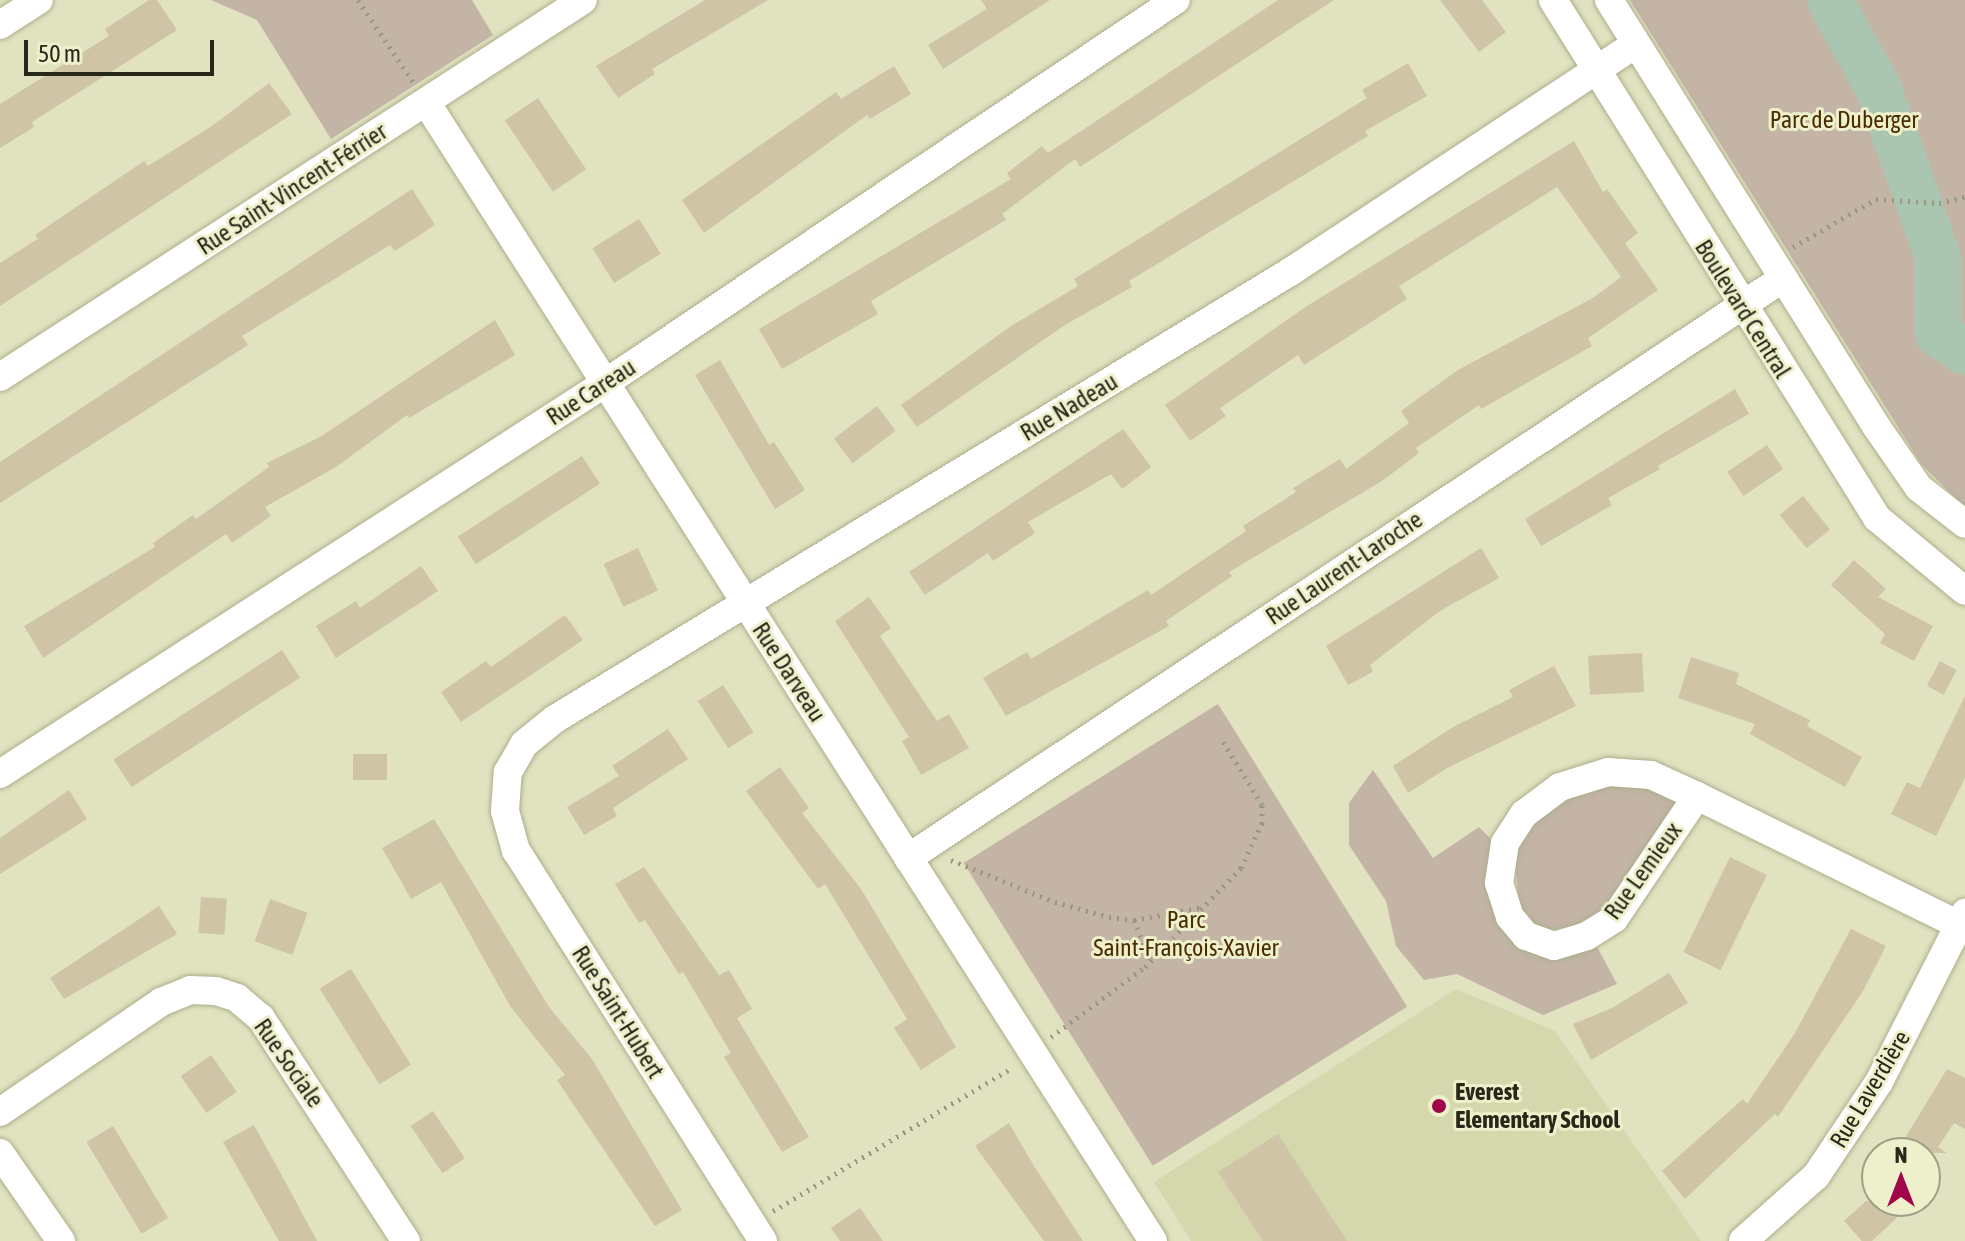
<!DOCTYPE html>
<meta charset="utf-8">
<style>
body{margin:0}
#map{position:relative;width:1965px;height:1241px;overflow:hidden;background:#e1e2bf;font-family:"Asap Condensed",sans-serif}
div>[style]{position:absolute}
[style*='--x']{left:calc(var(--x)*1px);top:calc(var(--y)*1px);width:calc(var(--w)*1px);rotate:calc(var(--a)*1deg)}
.built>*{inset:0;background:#d5d7ac}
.green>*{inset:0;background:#c3b4a6;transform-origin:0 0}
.river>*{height:46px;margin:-23px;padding:0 23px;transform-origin:23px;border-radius:23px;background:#abc6b0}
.building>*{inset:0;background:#d0c4a7;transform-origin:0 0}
.path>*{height:5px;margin-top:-2.5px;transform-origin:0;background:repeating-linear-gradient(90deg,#97987d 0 2px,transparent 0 8px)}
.roads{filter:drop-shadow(0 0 2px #adae8c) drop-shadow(0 0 2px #adae8c)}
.minor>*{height:28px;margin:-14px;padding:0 14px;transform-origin:14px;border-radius:14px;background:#fff}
.dots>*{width:22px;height:22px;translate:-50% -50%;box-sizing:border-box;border:4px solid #eef0cc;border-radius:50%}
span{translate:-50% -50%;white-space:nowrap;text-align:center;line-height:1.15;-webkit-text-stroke:6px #eef0cc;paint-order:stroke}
.park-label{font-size:24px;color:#4b2b00}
.street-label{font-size:24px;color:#27271a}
.poi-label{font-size:24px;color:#27271a;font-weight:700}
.left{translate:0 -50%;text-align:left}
.north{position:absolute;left:1861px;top:1137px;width:80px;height:80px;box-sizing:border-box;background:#eef0cc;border:2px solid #9ea085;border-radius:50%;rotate:0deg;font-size:22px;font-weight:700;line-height:32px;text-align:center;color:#27271a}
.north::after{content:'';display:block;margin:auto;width:28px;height:36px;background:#a00649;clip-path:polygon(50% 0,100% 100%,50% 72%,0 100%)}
.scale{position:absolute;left:24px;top:40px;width:190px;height:36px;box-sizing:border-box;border:4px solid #27271a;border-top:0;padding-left:10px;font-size:24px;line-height:28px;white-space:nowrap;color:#27271a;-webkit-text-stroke:6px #eef0cc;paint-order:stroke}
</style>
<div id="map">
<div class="built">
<i style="clip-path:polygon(1456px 989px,1555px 1031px,1701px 1241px,1191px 1241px,1154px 1182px)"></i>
</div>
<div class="green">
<i style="clip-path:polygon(211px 0,472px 0,493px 35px,331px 139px,257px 20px)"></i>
<i style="clip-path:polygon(1630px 0,1965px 0,1965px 507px,1922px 465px)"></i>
<i style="left:1218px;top:704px;width:357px;height:300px;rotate:58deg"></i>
<i style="clip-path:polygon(1373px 770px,1433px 858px,1479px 827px,1495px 843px,1514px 943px,1595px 943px,1617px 984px,1543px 1015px,1457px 974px,1424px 980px,1396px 946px,1386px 901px,1349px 845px,1349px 803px)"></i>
<i style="clip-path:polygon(1609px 782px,1645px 786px,1678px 804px,1605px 910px,1584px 925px,1536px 932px,1520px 912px,1514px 854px,1529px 827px,1561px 798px)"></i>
</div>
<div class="river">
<i style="--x:1830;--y:0;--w:102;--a:61.4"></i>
<i style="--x:1879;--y:90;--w:178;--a:70.6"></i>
<i style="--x:1938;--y:258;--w:76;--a:90"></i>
<i style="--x:1938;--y:334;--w:32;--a:34"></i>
</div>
<div class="building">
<i style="clip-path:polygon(149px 0,157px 0,177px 30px,32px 122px,34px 127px,0 148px,0 104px,109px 36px,105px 29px)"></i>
<i style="clip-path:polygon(705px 0,768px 0,652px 69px,655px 74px,618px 98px,596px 66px)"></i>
<i style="clip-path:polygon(981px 0,1050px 0,943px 69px,928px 45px,987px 9px)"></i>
<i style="clip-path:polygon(1278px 0,1334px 0,1080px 167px,1075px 159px,1002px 214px,1006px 220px,871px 301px,878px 314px,782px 369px,759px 329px,1011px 179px,1007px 173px,1042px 146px,1048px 153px)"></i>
<i style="clip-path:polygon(1440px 0,1482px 0,1506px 32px,1479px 52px)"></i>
<i style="clip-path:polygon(1408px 63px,1427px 96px,1365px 131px,1368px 136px,1129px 281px,1132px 287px,1065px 325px,917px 427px,901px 405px,1011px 326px,1078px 286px,1074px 279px,1367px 98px,1362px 90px)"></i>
<i style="clip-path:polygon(894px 66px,911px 94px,870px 119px,867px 115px,704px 233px,682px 200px,836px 92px,841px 99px)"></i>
<i style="clip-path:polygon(269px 83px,292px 114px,0 306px,0 263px,38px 239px,35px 235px,144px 161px,148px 166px,212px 126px)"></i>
<i style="left:538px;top:98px;width:86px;height:40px;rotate:56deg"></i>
<i style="clip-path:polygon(1574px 141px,1603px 192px,1607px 189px,1638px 233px,1625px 243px,1658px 290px,1588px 338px,1592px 346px,1481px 409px,1479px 405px,1416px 448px,1419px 453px,1382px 481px,1229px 572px,1232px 576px,1166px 621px,1169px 626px,1006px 716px,983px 678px,1027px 652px,1031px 659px,1148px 590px,1151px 595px,1246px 531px,1243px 526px,1296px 492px,1293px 488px,1340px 459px,1346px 469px,1409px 423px,1401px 411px,1458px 370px,1593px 298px,1621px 277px,1557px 187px,1399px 286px,1407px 299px,1304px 365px,1298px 355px,1220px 408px,1226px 416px,1190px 441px,1165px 405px,1307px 306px)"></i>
<i style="clip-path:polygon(412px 189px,435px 225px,395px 251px,390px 245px,242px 336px,248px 345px,0 503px,0 462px)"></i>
<i style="left:639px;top:219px;width:41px;height:55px;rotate:58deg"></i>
<i style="clip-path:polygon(495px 320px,515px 355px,409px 418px,407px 415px,336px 467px,265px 507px,271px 516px,232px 543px,226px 534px,43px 658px,24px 626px,155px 547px,153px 543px,193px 515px,196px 519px,269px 467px,267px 463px,320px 437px)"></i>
<i style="clip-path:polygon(720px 360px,769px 445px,774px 442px,805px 490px,775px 509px,695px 375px)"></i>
<i style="clip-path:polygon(1735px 389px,1749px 414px,1658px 466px,1660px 469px,1608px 498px,1612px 505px,1541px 546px,1525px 519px)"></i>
<i style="left:877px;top:406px;width:31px;height:54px;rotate:53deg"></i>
<i style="clip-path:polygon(1123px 429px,1151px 467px,1122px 489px,1111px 474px,1028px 522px,1035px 533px,993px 561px,988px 553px,925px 595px,909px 572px)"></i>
<i style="left:1767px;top:445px;width:29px;height:48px;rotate:56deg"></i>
<i style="left:582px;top:456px;width:33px;height:148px;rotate:57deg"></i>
<i style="left:1803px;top:496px;width:43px;height:30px;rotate:51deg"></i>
<i style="left:638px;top:548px;width:47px;height:38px;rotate:65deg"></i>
<i style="clip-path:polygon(1481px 548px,1499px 578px,1440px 611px,1370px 665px,1373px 672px,1348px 685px,1326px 646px)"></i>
<i style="clip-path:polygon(1854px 560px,1886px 589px,1878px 597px,1933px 626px,1914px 661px,1880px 643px,1885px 634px,1831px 585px)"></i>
<i style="clip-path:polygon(421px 566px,438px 591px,336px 658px,316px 626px,356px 601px,360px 608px)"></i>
<i style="clip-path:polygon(869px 597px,891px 628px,880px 636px,937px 721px,949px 714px,969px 748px,921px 775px,902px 741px,909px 737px,835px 621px)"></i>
<i style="clip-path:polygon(565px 615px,583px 640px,461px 722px,441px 692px,486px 661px,491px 667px)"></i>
<i style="left:282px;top:650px;width:33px;height:201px;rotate:57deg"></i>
<i style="left:1642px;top:653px;width:39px;height:54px;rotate:87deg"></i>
<i style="clip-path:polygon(1691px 657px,1739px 673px,1736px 684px,1810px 720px,1807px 726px,1862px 757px,1845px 787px,1750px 734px,1755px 724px,1678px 698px)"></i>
<i style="left:1940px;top:661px;width:19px;height:28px;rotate:28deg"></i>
<i style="clip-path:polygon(1554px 666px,1576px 706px,1449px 767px,1408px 793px,1393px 766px,1453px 727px,1513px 697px,1509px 690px)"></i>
<i style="left:723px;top:685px;width:56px;height:30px;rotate:57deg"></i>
<i style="clip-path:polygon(1965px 696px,1965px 778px,1936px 836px,1891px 814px,1907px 782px,1920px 788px)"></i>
<i style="clip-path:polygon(668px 729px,688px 759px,613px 808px,617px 816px,584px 835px,567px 807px,619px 776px,612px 766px)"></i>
<i style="left:387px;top:754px;width:26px;height:34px;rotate:90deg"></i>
<i style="clip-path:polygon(780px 767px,809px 808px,802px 813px,861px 889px,956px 1047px,921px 1070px,894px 1028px,907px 1019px,825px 884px,818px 889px,746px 791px)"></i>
<i style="clip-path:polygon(69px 790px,87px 819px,0 874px,0 838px)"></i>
<i style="clip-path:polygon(434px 819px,549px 1007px,592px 1059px,682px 1210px,655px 1226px,557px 1080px,565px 1075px,510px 1006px,441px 882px,411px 899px,382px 848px)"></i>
<i style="left:1730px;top:857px;width:41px;height:106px;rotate:26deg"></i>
<i style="clip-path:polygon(644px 867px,719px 975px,729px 970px,752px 1009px,737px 1018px,809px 1137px,782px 1152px,724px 1057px,731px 1053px,683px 972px,679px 974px,645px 920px,639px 923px,615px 884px)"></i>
<i style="left:201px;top:897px;width:26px;height:36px;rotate:4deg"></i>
<i style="left:270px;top:899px;width:40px;height:45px;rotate:20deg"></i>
<i style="clip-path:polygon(159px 906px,177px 934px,64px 999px,50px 978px)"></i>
<i style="clip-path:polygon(1851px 929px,1886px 946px,1863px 991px,1778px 1117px,1775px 1114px,1685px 1199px,1662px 1171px,1743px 1099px,1747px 1104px,1795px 1033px)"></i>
<i style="left:351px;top:969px;width:113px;height:37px;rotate:58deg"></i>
<i style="clip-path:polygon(1669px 973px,1688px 1003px,1591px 1060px,1573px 1024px,1612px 1008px)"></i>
<i style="left:211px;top:1055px;width:45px;height:37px;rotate:55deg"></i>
<i style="clip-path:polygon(1947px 1069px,1965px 1078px,1965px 1129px,1954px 1123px,1938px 1147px,1947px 1153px,1896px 1153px)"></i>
<i style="left:433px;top:1111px;width:57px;height:27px;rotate:56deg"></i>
<i style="clip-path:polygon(1009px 1123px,1034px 1166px,1083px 1241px,1044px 1241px,975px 1146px)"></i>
<i style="clip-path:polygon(254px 1125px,287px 1185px,317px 1241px,279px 1241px,223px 1142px)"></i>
<i style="left:113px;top:1126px;width:107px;height:31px;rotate:59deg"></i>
<i style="clip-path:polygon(1278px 1134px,1347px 1241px,1263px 1241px,1218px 1172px)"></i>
<i style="clip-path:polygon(1866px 1201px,1889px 1201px,1901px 1214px,1872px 1241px,1862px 1241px,1844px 1221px)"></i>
<i style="clip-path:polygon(860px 1208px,883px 1241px,840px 1241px,831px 1228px)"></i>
</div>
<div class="path">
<i style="--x:358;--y:0;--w:99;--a:56.1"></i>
<i style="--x:1793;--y:247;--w:96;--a:-30"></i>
<i style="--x:1876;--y:199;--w:63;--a:3.6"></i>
<i style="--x:1939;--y:203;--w:27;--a:-13"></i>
<i style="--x:951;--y:860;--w:112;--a:22"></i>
<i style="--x:1055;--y:902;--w:56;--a:15.5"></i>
<i style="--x:1109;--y:917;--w:25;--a:7"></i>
<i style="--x:1134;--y:920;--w:71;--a:-10.5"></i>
<i style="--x:1134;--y:920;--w:45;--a:68"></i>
<i style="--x:1051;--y:1037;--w:117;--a:-36.7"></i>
<i style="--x:1145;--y:967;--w:138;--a:-45.9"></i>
<i style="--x:1241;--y:868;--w:50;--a:-65"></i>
<i style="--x:1262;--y:823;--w:18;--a:-90"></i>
<i style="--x:1262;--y:805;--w:79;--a:-121.5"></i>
<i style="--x:773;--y:1211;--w:279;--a:-30.9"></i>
</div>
<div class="roads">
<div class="minor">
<i style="--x:1553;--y:0;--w:611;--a:57.97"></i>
<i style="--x:1877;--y:518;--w:114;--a:39.7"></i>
<i style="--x:1609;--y:0;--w:503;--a:57.92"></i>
<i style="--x:1876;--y:426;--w:75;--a:55.3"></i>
<i style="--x:1919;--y:488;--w:58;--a:38"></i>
<i style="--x:0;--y:25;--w:46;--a:-32.7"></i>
<i style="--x:426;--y:102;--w:1351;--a:57.45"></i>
<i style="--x:0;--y:377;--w:694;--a:-32.89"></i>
<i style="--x:0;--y:774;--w:723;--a:-32.85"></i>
<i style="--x:607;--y:382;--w:685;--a:-33.88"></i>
<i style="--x:1697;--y:796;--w:148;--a:124"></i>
<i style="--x:1614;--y:919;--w:32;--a:148"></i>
<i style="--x:1587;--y:936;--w:34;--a:163"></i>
<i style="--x:1554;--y:946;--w:30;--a:-160"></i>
<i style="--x:1526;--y:936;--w:25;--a:-130"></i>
<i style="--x:1510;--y:917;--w:36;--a:-108"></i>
<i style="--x:1499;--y:883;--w:40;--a:-81.5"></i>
<i style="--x:1505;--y:843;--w:35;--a:-57"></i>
<i style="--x:1524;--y:814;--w:45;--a:-36.9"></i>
<i style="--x:1560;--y:787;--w:50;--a:-17.4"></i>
<i style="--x:1608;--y:772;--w:43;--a:4"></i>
<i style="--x:1651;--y:775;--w:51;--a:24.5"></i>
<i style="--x:1697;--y:796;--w:299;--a:26.2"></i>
<i style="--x:908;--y:858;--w:1048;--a:-33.52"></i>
<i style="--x:0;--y:1112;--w:195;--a:-34.3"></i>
<i style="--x:161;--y:1002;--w:31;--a:-22"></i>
<i style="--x:190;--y:990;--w:26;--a:2"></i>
<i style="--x:216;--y:991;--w:22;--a:18"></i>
<i style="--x:237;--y:998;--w:31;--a:40"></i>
<i style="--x:261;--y:1018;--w:266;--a:57"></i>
<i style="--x:0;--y:1153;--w:107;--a:55.3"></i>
<i style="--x:763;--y:1241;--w:462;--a:-122.3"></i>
<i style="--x:516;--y:851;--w:41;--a:-105.4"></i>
<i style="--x:505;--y:811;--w:39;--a:-86"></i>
<i style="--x:508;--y:772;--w:32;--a:-60"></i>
<i style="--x:524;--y:744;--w:40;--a:-39"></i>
<i style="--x:555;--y:719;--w:860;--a:-31.31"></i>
<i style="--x:1290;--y:272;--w:414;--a:-33.4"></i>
<i style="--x:1743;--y:1241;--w:98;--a:-41.7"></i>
<i style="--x:1816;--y:1176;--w:113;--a:-56.2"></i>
<i style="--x:1879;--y:1082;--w:190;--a:-63"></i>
</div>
</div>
<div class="dots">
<i style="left:1439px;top:1106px;background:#a00649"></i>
</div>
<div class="park-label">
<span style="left:1844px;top:120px">Parc de Duberger</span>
<span style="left:1186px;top:934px">Parc<br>Saint-François-Xavier</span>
</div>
<div class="street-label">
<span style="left:292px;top:189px;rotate:-33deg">Rue Saint-Vincent-Férrier</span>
<span style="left:1743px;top:309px;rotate:58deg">Boulevard Central</span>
<span style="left:591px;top:392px;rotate:-33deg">Rue Careau</span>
<span style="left:1069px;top:407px;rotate:-31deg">Rue Nadeau</span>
<span style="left:1344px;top:568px;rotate:-34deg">Rue Laurent-Laroche</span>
<span style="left:789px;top:672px;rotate:57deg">Rue Darveau</span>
<span style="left:1643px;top:871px;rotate:-54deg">Rue Lemieux</span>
<span style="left:618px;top:1012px;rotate:58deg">Rue Saint-Hubert</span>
<span style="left:289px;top:1063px;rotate:55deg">Rue Sociale</span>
<span style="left:1870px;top:1089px;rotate:-59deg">Rue Laverdière</span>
</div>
<div class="poi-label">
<span class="left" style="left:1455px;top:1106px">Everest<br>Elementary School</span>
</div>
<div class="north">N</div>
<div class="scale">50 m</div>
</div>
